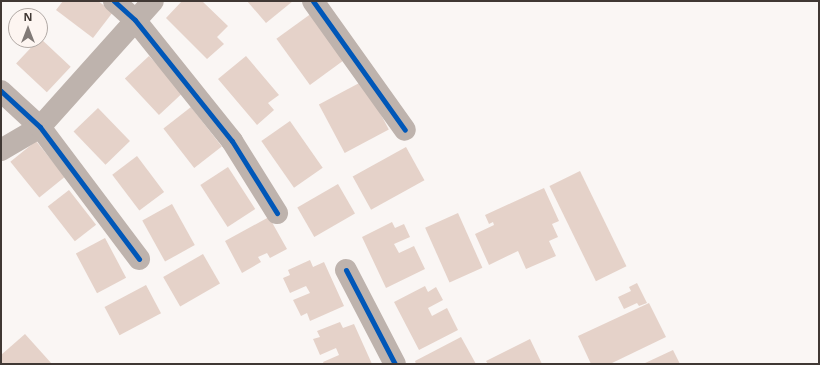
<!DOCTYPE html>
<style>
body{margin:0}
#map{position:relative;width:820px;height:365px;overflow:hidden;background:#faf6f4;font-family:"Open Sans",sans-serif}
div>[style]{position:absolute}
[style*='--x']{left:calc(var(--x)*1px);top:calc(var(--y)*1px);width:calc(var(--w)*1px);rotate:calc(var(--a)*1deg)}
.building>*{inset:0;background:#e5d2c9;transform-origin:0 0}
.minor>*{height:22px;margin:-11px;padding:0 11px;transform-origin:11px;border-radius:11px;background:#beb3ad}
.cycleway>*{height:5px;margin:-2.5px;padding:0 2.5px;transform-origin:2.5px;border-radius:2.5px;background:#0057b8}
span{translate:-50% -50%;white-space:nowrap;text-align:center;line-height:1.15;-webkit-text-stroke:3px #fdf5f1;paint-order:stroke}
.frame{position:absolute;inset:0;border:2px solid #403834;pointer-events:none}
.north{position:absolute;left:8px;top:8px;width:40px;height:40px;box-sizing:border-box;background:#fdf5f1;border:1px solid #b1a9a5;border-radius:50%;rotate:0deg;font-size:11px;font-weight:700;line-height:16px;text-align:center;color:#403834}
.north::after{content:'';display:block;margin:auto;width:14px;height:18px;background:#817a77;clip-path:polygon(50% 0,100% 100%,50% 72%,0 100%)}
</style>
<div id="map">
<div class="building">
<i style="clip-path:polygon(63px 1px,98px 1px,113px 12px,93px 38px,56px 10px)"></i>
<i style="clip-path:polygon(182px 1px,202px 1px,228px 26px,217px 37px,224px 44px,207px 59px,166px 18px)"></i>
<i style="clip-path:polygon(247px 1px,293px 1px,266px 23px)"></i>
<i style="left:312px;top:13px;width:57px;height:44px;rotate:54deg"></i>
<i style="left:40px;top:38px;width:42px;height:35px;rotate:43deg"></i>
<i style="left:149px;top:56px;width:50px;height:33px;rotate:47deg"></i>
<i style="clip-path:polygon(246px 56px,279px 95px,268px 103px,274px 110px,257px 125px,218px 79px)"></i>
<i style="left:363px;top:81px;width:55px;height:50px;rotate:62deg"></i>
<i style="left:191px;top:107px;width:50px;height:35px;rotate:52deg"></i>
<i style="left:98px;top:108px;width:46px;height:34px;rotate:46deg"></i>
<i style="left:290px;top:121px;width:57px;height:35px;rotate:55deg"></i>
<i style="left:36px;top:141px;width:46px;height:33px;rotate:51deg"></i>
<i style="left:406px;top:147px;width:38px;height:61px;rotate:61deg"></i>
<i style="left:137px;top:156px;width:45px;height:31px;rotate:53deg"></i>
<i style="left:228px;top:167px;width:50px;height:33px;rotate:57deg"></i>
<i style="left:580px;top:171px;width:106px;height:34px;rotate:64deg"></i>
<i style="left:338px;top:184px;width:34px;height:47px;rotate:60deg"></i>
<i style="clip-path:polygon(544px 188px,559px 221px,552px 224px,558px 237px,549px 241px,556px 256px,526px 269px,518px 251px,489px 265px,475px 234px,494px 225px,493px 222px,489px 224px,485px 215px)"></i>
<i style="left:69px;top:190px;width:44px;height:27px;rotate:52deg"></i>
<i style="left:172px;top:204px;width:47px;height:34px;rotate:61deg"></i>
<i style="left:458px;top:213px;width:60px;height:36px;rotate:66deg"></i>
<i style="clip-path:polygon(269px 217px,287px 249px,270px 258px,267px 253px,258px 257px,261px 262px,242px 273px,225px 241px)"></i>
<i style="clip-path:polygon(392px 222px,395px 228px,404px 224px,410px 237px,394px 244px,399px 253px,414px 246px,425px 269px,386px 288px,362px 237px)"></i>
<i style="left:105px;top:238px;width:45px;height:33px;rotate:62deg"></i>
<i style="left:203px;top:254px;width:34px;height:46px;rotate:60deg"></i>
<i style="clip-path:polygon(310px 260px,313px 267px,324px 262px,344px 306px,310px 321px,307px 313px,301px 316px,293px 300px,310px 293px,306px 286px,290px 293px,283px 278px,290px 275px,288px 270px)"></i>
<i style="clip-path:polygon(637px 283px,647px 303px,639px 306px,637px 303px,624px 309px,618px 297px,631px 291px,629px 287px)"></i>
<i style="left:146px;top:285px;width:32px;height:47px;rotate:62deg"></i>
<i style="clip-path:polygon(425px 286px,428px 292px,436px 287px,443px 300px,428px 308px,432px 316px,447px 308px,458px 330px,419px 350px,394px 302px)"></i>
<i style="clip-path:polygon(649px 303px,666px 337px,610px 364px,591px 364px,578px 336px)"></i>
<i style="clip-path:polygon(340px 322px,343px 328px,354px 324px,372px 364px,324px 364px,323px 362px,339px 355px,336px 348px,320px 355px,313px 339px,320px 337px,317px 331px)"></i>
<i style="clip-path:polygon(25px 334px,52px 364px,1px 364px,1px 355px)"></i>
<i style="clip-path:polygon(461px 337px,476px 364px,416px 364px,415px 361px)"></i>
<i style="clip-path:polygon(530px 339px,542px 364px,488px 364px,486px 361px)"></i>
<i style="clip-path:polygon(673px 350px,680px 364px,643px 364px)"></i>
</div>
<div class="minor">
<i style="--x:114;--y:1;--w:28;--a:42"></i>
<i style="--x:135;--y:20;--w:155;--a:51.3"></i>
<i style="--x:232;--y:141;--w:85;--a:58"></i>
<i style="--x:313;--y:1;--w:158;--a:54.5"></i>
<i style="--x:1;--y:91;--w:53;--a:42.7"></i>
<i style="--x:40;--y:127;--w:165;--a:53.1"></i>
<i style="--x:1;--y:150;--w:45;--a:-30.5"></i>
<i style="--x:40;--y:127;--w:169;--a:-48.1"></i>
<i style="--x:346;--y:270;--w:106;--a:62.5"></i>
</div>
<div class="cycleway">
<i style="--x:114;--y:1;--w:28;--a:42"></i>
<i style="--x:135;--y:20;--w:155;--a:51.3"></i>
<i style="--x:232;--y:141;--w:85;--a:58"></i>
<i style="--x:313;--y:1;--w:158;--a:54.5"></i>
<i style="--x:1;--y:91;--w:53;--a:42.7"></i>
<i style="--x:40;--y:127;--w:165;--a:53.1"></i>
<i style="--x:346;--y:270;--w:106;--a:62.5"></i>
</div>
<div class="frame"></div>
<div class="north">N</div>
</div>
